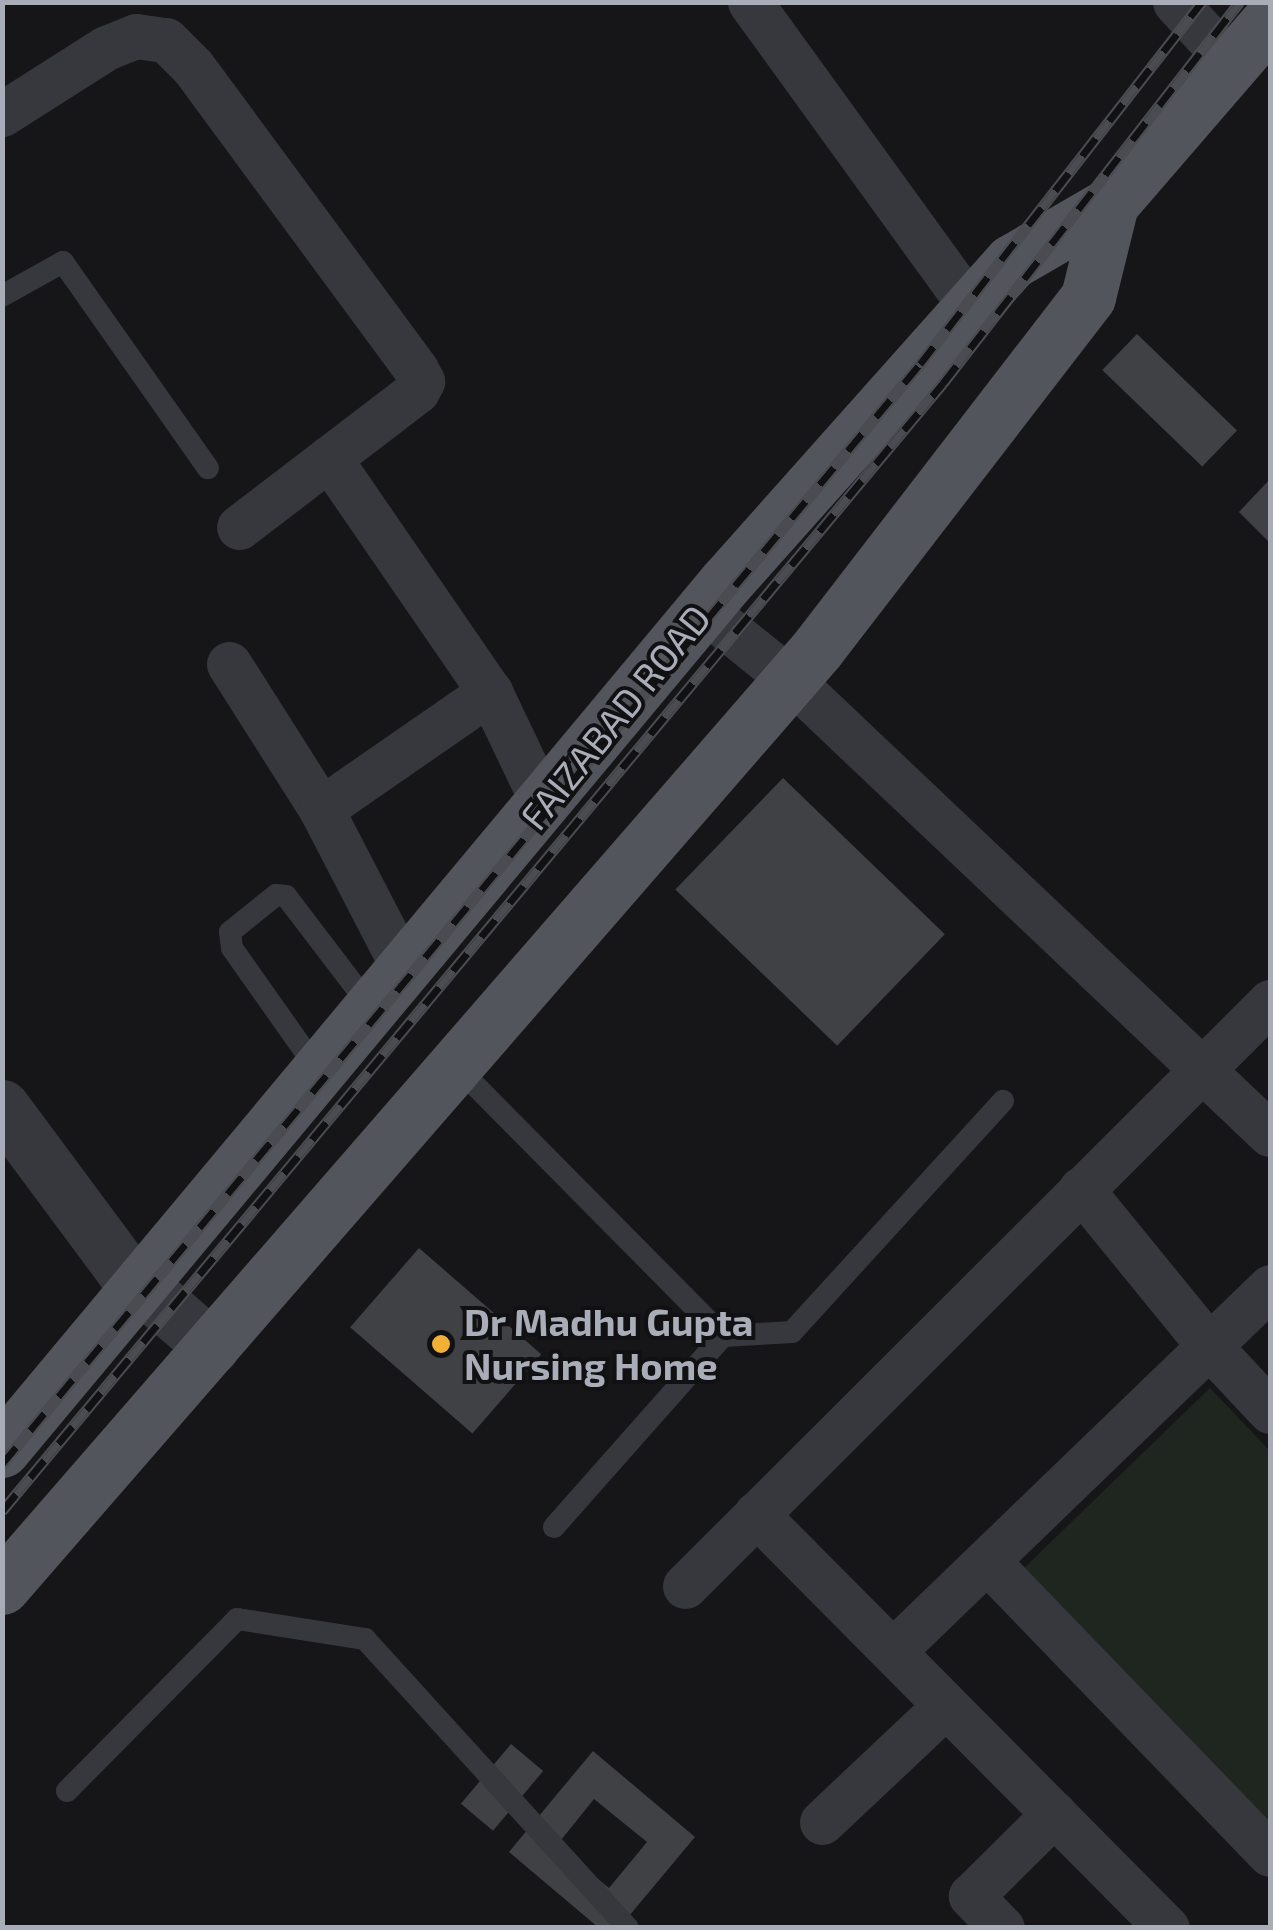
<!DOCTYPE html>
<style>
body{margin:0}
#map{position:relative;width:1273px;height:1930px;overflow:hidden;background:#161618;font-family:"Exo 2",sans-serif}
div>[style]{position:absolute}
[style*='--x']{left:calc(var(--x)*1px);top:calc(var(--y)*1px);width:calc(var(--w)*1px);rotate:calc(var(--a)*1deg)}
.green>*{inset:0;background:#1e261f}
.building>*{inset:0;background:#404145;transform-origin:0 0}
.service>*{height:22px;margin:-11px;padding:0 11px;transform-origin:11px;border-radius:11px;background:#37383d}
.minor>*{height:45px;margin:-22.5px;padding:0 22.5px;transform-origin:22.5px;border-radius:22.5px;background:#37383d}
.tertiary>*{height:55px;margin:-27.5px;padding:0 27.5px;transform-origin:27.5px;border-radius:27.5px;background:#37383d}
.primary>*{height:55px;margin:-27.5px;padding:0 27.5px;transform-origin:27.5px;border-radius:27.5px;background:#53555c}
.rail>*{height:11px;margin-top:-5.5px;transform-origin:0;background:repeating-linear-gradient(90deg,#111113 0 22px,#4a4c52 0 44px);box-sizing:border-box;border-block:2px solid #4a4c52}
.dots>*{width:28px;height:28px;translate:-50% -50%;box-sizing:border-box;border:5px solid #111113;border-radius:50%}
span{translate:-50% -50%;white-space:nowrap;text-align:center;line-height:1.15;-webkit-text-stroke:8px #111113;paint-order:stroke}
.street-label{font-size:38px;color:#a8adb8}
.poi-label{font-size:38px;color:#a8adb8;font-weight:700}
.left{translate:0 -50%;text-align:left}
.frame{position:absolute;inset:0;border:5px solid #a8adb8;pointer-events:none}
</style>
<div id="map">
<div class="green">
<i style="clip-path:polygon(1210px 1388px,1270px 1451px,1270px 1824px,1024px 1568px)"></i>
</div>
<div class="building">
<i style="left:1137px;top:334px;width:139px;height:50px;rotate:44deg"></i>
<i style="clip-path:polygon(1270px 479px,1270px 543px,1239px 512px)"></i>
<i style="left:783px;top:778px;width:225px;height:155px;rotate:44deg"></i>
<i style="left:419px;top:1248px;width:162px;height:105px;rotate:41deg"></i>
<i style="left:511px;top:1744px;width:42px;height:78px;rotate:40deg"></i>
<i style="clip-path:polygon(evenodd,593px 1751px,695px 1837px,619px 1928px,599px 1928px,509px 1852px,593px 1751px,594px 1799px,647px 1842px,609px 1888px,557px 1845px,594px 1799px)"></i>
</div>
<div class="service">
<i style="--x:2;--y:296;--w:70;--a:-29.1"></i>
<i style="--x:63;--y:262;--w:252;--a:54.9"></i>
<i style="--x:457;--y:1067;--w:378;--a:45.3"></i>
<i style="--x:318;--y:1070;--w:149;--a:-125.2"></i>
<i style="--x:232;--y:948;--w:16;--a:-97"></i>
<i style="--x:230;--y:932;--w:59;--a:-38.8"></i>
<i style="--x:276;--y:895;--w:10;--a:6"></i>
<i style="--x:286;--y:896;--w:142;--a:52.7"></i>
<i style="--x:554;--y:1527;--w:255;--a:-48.5"></i>
<i style="--x:723;--y:1336;--w:69;--a:-3.3"></i>
<i style="--x:792;--y:1332;--w:313;--a:-47.6"></i>
<i style="--x:67;--y:1791;--w:242;--a:-45.3"></i>
<i style="--x:237;--y:1619;--w:130;--a:8.9"></i>
<i style="--x:365;--y:1639;--w:391;--a:47.7"></i>
</div>
<div class="minor">
<i style="--x:750;--y:2;--w:377;--a:54.1"></i>
<i style="--x:1175;--y:2;--w:86;--a:47.4"></i>
<i style="--x:2;--y:114;--w:123;--a:-32.4"></i>
<i style="--x:106;--y:48;--w:32;--a:-22"></i>
<i style="--x:136;--y:36;--w:30;--a:8"></i>
<i style="--x:166;--y:40;--w:38;--a:45"></i>
<i style="--x:193;--y:67;--w:376;--a:53.6"></i>
<i style="--x:416;--y:370;--w:13;--a:61"></i>
<i style="--x:422;--y:381;--w:11;--a:117"></i>
<i style="--x:417;--y:391;--w:224;--a:142.6"></i>
<i style="--x:329;--y:458;--w:284;--a:55.5"></i>
<i style="--x:490;--y:692;--w:125;--a:64.5"></i>
<i style="--x:703;--y:609;--w:113;--a:38.9"></i>
<i style="--x:791;--y:680;--w:660;--a:43.47"></i>
<i style="--x:229;--y:664;--w:172;--a:57.6"></i>
<i style="--x:321;--y:809;--w:182;--a:62.6"></i>
<i style="--x:321;--y:809;--w:206;--a:-34.7"></i>
<i style="--x:1081;--y:1189;--w:203;--a:50.8"></i>
<i style="--x:1209;--y:1346;--w:89;--a:46.8"></i>
<i style="--x:756;--y:1514;--w:583;--a:45.21"></i>
<i style="--x:987;--y:1561;--w:407;--a:46"></i>
<i style="--x:685;--y:1586;--w:827;--a:-44.95"></i>
<i style="--x:893;--y:1651;--w:524;--a:-43.99"></i>
<i style="--x:822;--y:1822;--w:170;--a:-43.3"></i>
<i style="--x:1002;--y:1928;--w:45;--a:-134.1"></i>
<i style="--x:971;--y:1896;--w:117;--a:-44.7"></i>
</div>
<div class="tertiary">
<i style="--x:2;--y:1107;--w:204;--a:53.4"></i>
<i style="--x:124;--y:1271;--w:116;--a:40.8"></i>
</div>
<div class="primary">
<i style="--x:2;--y:1450;--w:1130;--a:-50.17"></i>
<i style="--x:726;--y:582;--w:429;--a:-48.3"></i>
<i style="--x:1011;--y:262;--w:116;--a:-30.1"></i>
<i style="--x:1111;--y:204;--w:243;--a:-49.2"></i>
<i style="--x:2;--y:1587;--w:1243;--a:-49.01"></i>
<i style="--x:817;--y:649;--w:444;--a:-52.4"></i>
<i style="--x:1088;--y:297;--w:96;--a:-76.1"></i>
</div>
<div class="rail">
<i style="--x:2;--y:1464;--w:1433;--a:-50.15"></i>
<i style="--x:920;--y:364;--w:459;--a:-52.1"></i>
<i style="--x:2;--y:1511;--w:1469;--a:-50.16"></i>
<i style="--x:943;--y:383;--w:483;--a:-52.1"></i>
</div>
<div class="dots">
<i style="left:441px;top:1344px;background:#f2b134"></i>
</div>
<div class="street-label">
<span style="left:615px;top:717px;rotate:-51deg">FAIZABAD ROAD</span>
</div>
<div class="poi-label">
<span class="left" style="left:464px;top:1344px">Dr Madhu Gupta<br>Nursing Home</span>
</div>
<div class="frame"></div>
</div>
